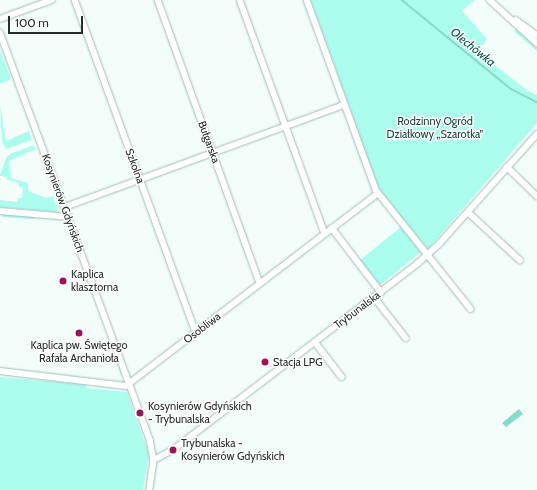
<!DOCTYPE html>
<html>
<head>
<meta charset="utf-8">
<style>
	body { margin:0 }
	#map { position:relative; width:537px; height:490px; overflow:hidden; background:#f3fefb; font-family:Cabin,sans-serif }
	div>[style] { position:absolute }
	.green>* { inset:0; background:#abfdee; transform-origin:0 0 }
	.water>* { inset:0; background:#86dbcc }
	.stream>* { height:1.5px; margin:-0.75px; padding:0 0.75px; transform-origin:0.75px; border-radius:0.75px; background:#86dbcc }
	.roads { filter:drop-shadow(0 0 1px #a2bcb7) drop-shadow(0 0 1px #a2bcb7) }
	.minor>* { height:5.5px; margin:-2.75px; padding:0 2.75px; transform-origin:2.75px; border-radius:2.75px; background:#fff }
	.dots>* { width:11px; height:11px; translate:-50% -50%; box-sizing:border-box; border:2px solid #fff; border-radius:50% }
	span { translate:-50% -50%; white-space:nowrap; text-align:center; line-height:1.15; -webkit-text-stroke:3px #fff; paint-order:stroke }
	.park-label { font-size:11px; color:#1c443d }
	.street-label { font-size:11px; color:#242e2c }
	.poi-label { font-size:11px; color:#242e2c }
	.left { translate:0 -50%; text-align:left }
	.water-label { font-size:12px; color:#08554b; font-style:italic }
	.scale { position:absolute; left:8px; top:16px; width:75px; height:18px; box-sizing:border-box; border:2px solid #242e2c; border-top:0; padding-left:5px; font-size:12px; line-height:14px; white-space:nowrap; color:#242e2c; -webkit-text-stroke:3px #fff; paint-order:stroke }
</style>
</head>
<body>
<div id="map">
	<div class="green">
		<div style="clip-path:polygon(311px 0,475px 0,462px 11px,487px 39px,478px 52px,528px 91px,537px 95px,537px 123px,428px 249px,380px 192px)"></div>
		<div style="clip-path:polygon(517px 27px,537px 45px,537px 51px,514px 31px)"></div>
		<div style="clip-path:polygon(0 50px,11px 79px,1px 84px,0 84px)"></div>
		<div style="clip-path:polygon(0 105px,6px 141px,29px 131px,32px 140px,6px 149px,2px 142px)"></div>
		<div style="clip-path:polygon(34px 145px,36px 149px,9px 161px,11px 178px,28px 183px,28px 191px,46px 198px,53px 196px,58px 209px,56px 212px,0 207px,0 200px,17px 202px,18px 198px,22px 198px,23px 187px,19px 187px,17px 182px,7px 180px,7px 177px,0 176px,6px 158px,10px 154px)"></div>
		<div style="clip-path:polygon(3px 214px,34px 217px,34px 219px,3px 217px)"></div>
		<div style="left:401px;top:227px;width:32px;height:53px;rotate:51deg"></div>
		<div style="left:110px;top:338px;width:38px;height:2px;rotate:70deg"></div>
		<div style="clip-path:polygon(0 377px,83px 384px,86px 381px,86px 388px,127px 392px,149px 454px,143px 490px,0 490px)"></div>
	</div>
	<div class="water">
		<div style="clip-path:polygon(519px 409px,523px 414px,506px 427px,502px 423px)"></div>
	</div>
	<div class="stream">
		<div style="left:402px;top:0;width:141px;rotate:39.2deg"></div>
		<div style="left:511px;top:89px;width:29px;rotate:27deg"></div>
	</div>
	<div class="roads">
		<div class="minor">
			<div style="left:75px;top:0;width:354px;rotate:70deg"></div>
			<div style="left:158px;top:0;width:301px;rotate:70.2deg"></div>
			<div style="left:240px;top:0;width:248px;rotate:70deg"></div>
			<div style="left:307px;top:0;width:202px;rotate:70deg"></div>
			<div style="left:376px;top:190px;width:152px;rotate:51.4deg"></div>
			<div style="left:490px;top:0;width:64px;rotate:42.5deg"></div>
			<div style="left:0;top:19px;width:55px;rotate:-20.1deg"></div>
			<div style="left:516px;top:20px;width:26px;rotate:36deg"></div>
			<div style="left:0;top:32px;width:435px;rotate:69.8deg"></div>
			<div style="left:150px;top:440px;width:20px;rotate:79deg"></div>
			<div style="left:154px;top:460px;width:30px;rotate:98deg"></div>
			<div style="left:507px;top:167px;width:42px;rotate:44deg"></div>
			<div style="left:65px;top:207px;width:297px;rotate:-20.1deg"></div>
			<div style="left:0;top:211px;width:69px;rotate:5deg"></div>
			<div style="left:468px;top:212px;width:71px;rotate:42.7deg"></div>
			<div style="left:332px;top:228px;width:81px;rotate:52.6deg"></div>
			<div style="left:374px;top:297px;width:52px;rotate:52deg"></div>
			<div style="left:315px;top:342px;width:44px;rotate:52.4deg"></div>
			<div style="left:0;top:371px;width:127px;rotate:6.8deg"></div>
			<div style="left:126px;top:386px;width:317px;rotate:-37.4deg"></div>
			<div style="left:154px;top:460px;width:21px;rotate:-28deg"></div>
			<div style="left:173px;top:450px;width:307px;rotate:-37.3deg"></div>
			<div style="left:417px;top:264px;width:31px;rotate:-42deg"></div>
			<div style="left:440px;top:243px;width:146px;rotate:-48.3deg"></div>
		</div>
	</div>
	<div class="dots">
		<div style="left:63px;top:281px;background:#a31053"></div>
		<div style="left:79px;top:333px;background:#a31053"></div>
		<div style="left:265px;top:362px;background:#a31053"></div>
		<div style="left:140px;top:413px;background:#a31053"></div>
		<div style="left:173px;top:450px;background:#a31053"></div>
	</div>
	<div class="park-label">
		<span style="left:435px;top:128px">Rodzinny Ogród<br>Działkowy „Szarotka”</span>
	</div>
	<div class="street-label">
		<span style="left:209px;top:142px;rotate:70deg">Bułgarska</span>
		<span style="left:135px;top:166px;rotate:70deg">Szkolna</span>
		<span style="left:63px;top:203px;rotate:70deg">Kosynierów Gdyńskich</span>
		<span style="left:357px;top:310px;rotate:-37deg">Trybunalska</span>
		<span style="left:202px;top:328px;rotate:-37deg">Osobliwa</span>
	</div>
	<div class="poi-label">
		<span class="left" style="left:71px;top:281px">Kaplica<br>klasztorna</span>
		<span style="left:79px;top:352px">Kaplica pw. Świętego<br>Rafała Archanioła</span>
		<span class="left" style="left:273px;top:362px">Stacja LPG</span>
		<span class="left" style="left:148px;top:413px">Kosynierów Gdyńskich<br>- Trybunalska</span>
		<span class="left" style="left:181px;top:450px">Trybunalska -<br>Kosynierów Gdyńskich</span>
	</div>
	<div class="water-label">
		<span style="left:473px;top:47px;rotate:39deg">Olechówka</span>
	</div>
	<div class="scale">100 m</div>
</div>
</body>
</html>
